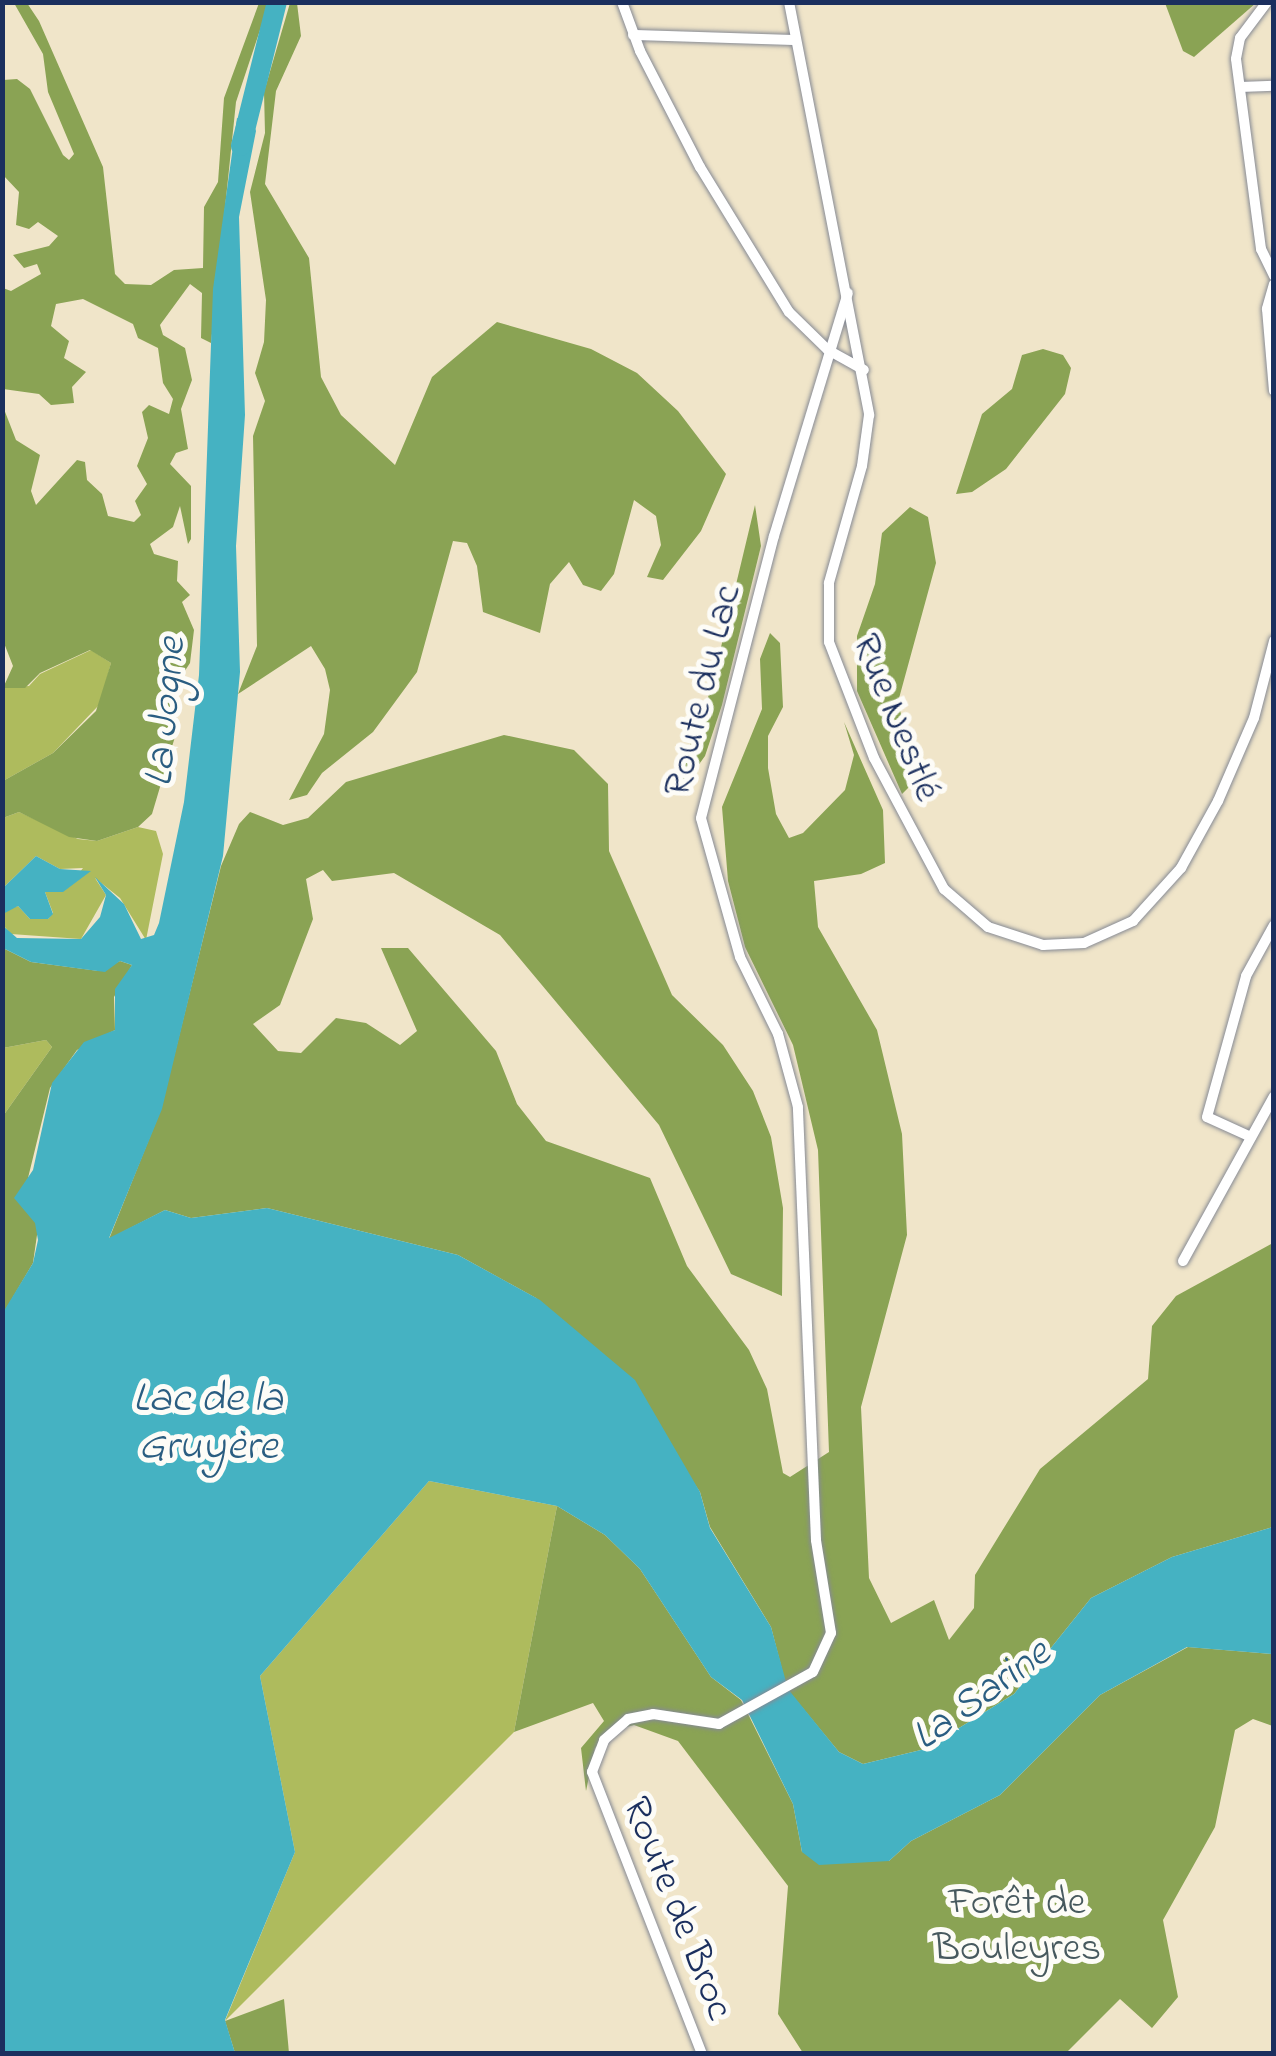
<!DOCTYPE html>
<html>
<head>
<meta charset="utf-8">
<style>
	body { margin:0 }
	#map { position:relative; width:1276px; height:2056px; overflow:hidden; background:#f0e5c9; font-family:"Indie Flower",sans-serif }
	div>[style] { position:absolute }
	.green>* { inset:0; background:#aebb5d }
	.forest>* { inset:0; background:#8aa354 }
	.water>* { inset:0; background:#45b2c2 }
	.river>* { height:20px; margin:-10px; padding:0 10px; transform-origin:10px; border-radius:10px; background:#45b2c2 }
	.roads { filter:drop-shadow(0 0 2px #868a94) drop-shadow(0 0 2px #868a94) }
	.minor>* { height:10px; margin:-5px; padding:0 5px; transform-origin:5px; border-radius:5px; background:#fff }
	span { translate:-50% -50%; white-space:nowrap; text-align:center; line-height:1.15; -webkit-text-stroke:10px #fdfcf7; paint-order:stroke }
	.street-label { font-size:40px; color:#1b2f5e }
	.park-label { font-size:40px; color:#47595e }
	.water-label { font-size:42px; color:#2a5d81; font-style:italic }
	.frame { position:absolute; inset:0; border:5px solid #1b2f5e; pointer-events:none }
</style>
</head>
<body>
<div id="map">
	<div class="green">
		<div style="clip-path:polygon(91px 650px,111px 663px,100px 704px,53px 753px,3px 781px,2px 688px,29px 686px,40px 674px)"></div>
		<div style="clip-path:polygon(19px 812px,78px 839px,97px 841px,138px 827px,156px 831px,163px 854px,146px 940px,120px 898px,95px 878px,106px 895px,81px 939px,11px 934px,3px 925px,5px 910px,18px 906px,30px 919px,48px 919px,53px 913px,45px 892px,68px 887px,83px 868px,60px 869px,36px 856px,3px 888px,3px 818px)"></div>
		<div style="clip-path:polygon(46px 1040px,52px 1047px,3px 1116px,3px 1048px)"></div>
		<div style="clip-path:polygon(429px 1481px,557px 1506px,514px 1732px,225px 2021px,295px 1852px,260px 1676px)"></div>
	</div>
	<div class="forest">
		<div style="clip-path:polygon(14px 3px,27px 3px,39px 21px,103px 167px,115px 274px,125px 284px,151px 285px,174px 270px,203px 268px,204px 207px,218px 182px,224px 98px,259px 3px,269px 3px,236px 102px,211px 343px,201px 338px,202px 293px,190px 284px,160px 325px,163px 335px,185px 348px,192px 380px,181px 409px,188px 449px,176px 453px,170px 464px,191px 486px,191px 539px,188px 544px,180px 506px,173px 527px,150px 544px,154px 554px,178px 561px,177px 581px,190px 595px,182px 602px,194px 630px,190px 663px,175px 686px,177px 730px,152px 814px,138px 827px,97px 841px,69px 837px,19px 812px,3px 818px,3px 781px,53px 753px,96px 711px,111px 663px,90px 650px,40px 673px,25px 688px,3px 688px,13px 666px,2px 638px,2px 404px,16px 440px,40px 455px,31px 491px,36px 505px,77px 460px,85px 462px,87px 480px,102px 494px,108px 516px,134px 522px,141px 515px,135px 501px,147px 484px,137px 466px,148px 438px,142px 412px,149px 405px,169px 414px,173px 399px,163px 383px,158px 348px,138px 338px,133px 324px,83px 299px,56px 304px,51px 326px,69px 341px,64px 358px,86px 372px,72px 387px,74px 403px,51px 405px,39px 394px,3px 389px,3px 288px,11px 291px,41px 274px,37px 264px,24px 268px,13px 255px,49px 246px,58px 236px,38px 222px,29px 229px,16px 225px,19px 192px,3px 175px,3px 80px,17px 79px,30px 89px,63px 155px,69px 160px,74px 154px,48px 92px,43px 54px)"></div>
		<div style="clip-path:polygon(290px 3px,297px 3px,301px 36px,276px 91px,265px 184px,309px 258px,321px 377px,341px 415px,395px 465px,432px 377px,497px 322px,591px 349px,637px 373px,678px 411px,726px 474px,701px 531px,663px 580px,647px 577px,661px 545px,656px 516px,634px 500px,614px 574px,601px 591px,583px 585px,569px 562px,550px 584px,540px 633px,483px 612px,477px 566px,467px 543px,453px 541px,417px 672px,373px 732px,322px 773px,307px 795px,289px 800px,324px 734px,330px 690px,325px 669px,311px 646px,238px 694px,257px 646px,253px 436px,265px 401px,255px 373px,264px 342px,266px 300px,250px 192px,265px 133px,264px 92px)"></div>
		<div style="clip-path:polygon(1165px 3px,1256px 3px,1194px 57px,1183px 51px)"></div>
		<div style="clip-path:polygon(1043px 349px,1063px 355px,1071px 368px,1065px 394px,1006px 469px,972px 492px,956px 494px,982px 414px,1012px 389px,1022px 355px)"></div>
		<div style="clip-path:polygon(755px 505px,761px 546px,722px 705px,705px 756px,684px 785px,678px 777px,711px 689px)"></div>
		<div style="clip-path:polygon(910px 507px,928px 517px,936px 563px,898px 702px,917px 779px,902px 794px,857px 691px,857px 636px,875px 584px,882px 533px)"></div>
		<div style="clip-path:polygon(770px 633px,780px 643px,783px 707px,768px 736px,768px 768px,776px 814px,789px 838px,803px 833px,845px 790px,854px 755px,844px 722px,883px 810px,885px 863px,861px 874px,814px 881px,818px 927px,877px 1030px,902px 1134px,907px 1235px,861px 1407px,869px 1578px,891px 1623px,934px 1600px,949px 1640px,974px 1608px,975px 1575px,1040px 1469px,1148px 1379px,1152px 1326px,1176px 1296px,1273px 1243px,1273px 1527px,1172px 1557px,1091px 1598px,1014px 1694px,925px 1749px,863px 1764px,839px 1752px,787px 1689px,771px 1627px,710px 1527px,700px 1492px,666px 1442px,536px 1298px,458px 1255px,267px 1208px,191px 1218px,165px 1210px,109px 1239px,161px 1109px,221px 866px,239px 824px,250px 812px,283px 825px,308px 818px,346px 782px,504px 735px,574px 750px,608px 784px,609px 851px,672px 995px,723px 1045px,753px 1091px,771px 1137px,783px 1208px,782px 1296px,731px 1274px,659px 1125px,500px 935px,394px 873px,332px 881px,323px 870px,306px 879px,313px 919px,280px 1005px,253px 1024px,278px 1051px,301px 1053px,336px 1018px,366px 1023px,400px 1045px,417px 1031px,381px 948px,408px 948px,496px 1051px,517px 1104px,546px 1141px,650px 1178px,687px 1266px,749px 1350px,767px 1389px,783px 1473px,790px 1477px,829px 1452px,818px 1150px,793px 1045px,745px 947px,728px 881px,722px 807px,762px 709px,760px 659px)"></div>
		<div style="clip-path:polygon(3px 948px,31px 962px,99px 971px,120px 961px,132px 965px,114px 997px,115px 1030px,77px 1050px,50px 1088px,28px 1178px,38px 1228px,33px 1263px,3px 1314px,3px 1116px,52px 1047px,46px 1040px,3px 1048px)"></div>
		<div style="clip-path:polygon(557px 1506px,605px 1535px,640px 1569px,711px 1677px,741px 1700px,793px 1804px,802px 1852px,889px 1861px,911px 1841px,1000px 1795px,1100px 1695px,1188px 1647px,1273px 1654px,1273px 1726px,1253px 1719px,1235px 1730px,1215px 1827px,1163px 1920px,1178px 1997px,1152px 2028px,1120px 1999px,1066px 2053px,803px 2053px,778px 2014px,788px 1886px,678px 1741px,634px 1725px,612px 1731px,595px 1748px,586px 1791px,581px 1748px,604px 1721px,593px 1703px,514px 1732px)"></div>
		<div style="clip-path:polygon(284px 1999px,289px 2053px,235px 2053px,225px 2021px)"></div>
	</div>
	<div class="water">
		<div style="clip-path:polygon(237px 118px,253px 122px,256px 131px,239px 217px,245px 415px,236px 546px,240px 672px,223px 856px,162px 1109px,109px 1238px,165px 1210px,191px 1218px,267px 1208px,458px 1255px,540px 1300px,635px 1380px,700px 1492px,710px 1528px,771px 1627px,788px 1689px,839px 1752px,863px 1764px,925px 1749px,1014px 1694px,1091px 1598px,1172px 1557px,1273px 1527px,1273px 1654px,1187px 1647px,1100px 1695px,1000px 1795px,911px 1841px,889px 1861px,819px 1865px,802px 1852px,793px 1804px,742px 1700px,711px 1677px,640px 1569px,605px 1535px,557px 1506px,429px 1481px,260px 1676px,295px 1852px,225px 2020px,235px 2053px,3px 2053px,2px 1314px,33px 1263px,38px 1240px,35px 1223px,14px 1198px,33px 1170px,52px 1083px,84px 1042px,115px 1030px,115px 989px,132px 965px,120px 961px,105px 972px,31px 962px,3px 948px,2px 925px,17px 938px,81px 939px,100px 917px,106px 895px,95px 877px,124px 904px,141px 939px,154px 935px,159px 923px,184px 802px,199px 675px,213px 289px)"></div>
		<div style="clip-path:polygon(36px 856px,60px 869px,91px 871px,63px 892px,45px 892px,53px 914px,48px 919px,30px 919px,18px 906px,3px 914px,3px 888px)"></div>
	</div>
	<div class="river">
		<div style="left:241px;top:146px;width:148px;rotate:-76deg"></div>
	</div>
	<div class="roads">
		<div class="minor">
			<div style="left:622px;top:2px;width:52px;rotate:69.8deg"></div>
			<div style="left:640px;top:51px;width:131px;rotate:62.7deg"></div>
			<div style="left:700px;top:167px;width:170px;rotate:58.5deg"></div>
			<div style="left:789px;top:312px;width:54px;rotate:44.3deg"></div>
			<div style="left:828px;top:350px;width:41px;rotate:29.1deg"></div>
			<div style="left:789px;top:2px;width:421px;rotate:79deg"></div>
			<div style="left:869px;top:415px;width:51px;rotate:97.8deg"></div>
			<div style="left:862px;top:466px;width:122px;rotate:105.8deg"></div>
			<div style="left:829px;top:583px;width:59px;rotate:90deg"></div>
			<div style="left:829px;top:642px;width:124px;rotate:68.8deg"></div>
			<div style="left:874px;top:758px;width:149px;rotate:61.9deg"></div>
			<div style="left:944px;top:889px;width:58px;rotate:40.8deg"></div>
			<div style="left:988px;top:927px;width:58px;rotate:18.1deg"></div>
			<div style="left:1043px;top:945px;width:41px;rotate:-2.8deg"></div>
			<div style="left:1084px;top:943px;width:54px;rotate:-24.2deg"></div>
			<div style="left:1133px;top:921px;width:72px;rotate:-47.8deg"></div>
			<div style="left:1181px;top:868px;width:77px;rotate:-61.1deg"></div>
			<div style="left:1218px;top:801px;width:90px;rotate:-66.6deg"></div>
			<div style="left:1254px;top:718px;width:80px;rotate:-75.4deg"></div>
			<div style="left:1267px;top:2px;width:45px;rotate:126.9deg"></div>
			<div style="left:1240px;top:38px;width:21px;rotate:101deg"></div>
			<div style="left:1236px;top:59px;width:192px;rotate:82.5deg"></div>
			<div style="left:1261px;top:249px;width:30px;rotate:64deg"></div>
			<div style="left:633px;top:35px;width:163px;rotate:1.8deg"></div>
			<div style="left:1240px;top:87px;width:34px;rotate:-2deg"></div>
			<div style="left:1274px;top:284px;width:26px;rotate:106deg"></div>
			<div style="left:1267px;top:309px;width:82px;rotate:85.1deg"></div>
			<div style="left:1251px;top:1137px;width:48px;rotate:-155.6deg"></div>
			<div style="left:1207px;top:1117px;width:146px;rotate:-74.5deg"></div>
			<div style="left:1246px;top:976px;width:58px;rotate:-61.2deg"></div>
			<div style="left:1183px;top:1261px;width:188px;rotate:-61.1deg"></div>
			<div style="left:702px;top:2054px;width:303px;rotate:-111.3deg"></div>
			<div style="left:592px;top:1772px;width:34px;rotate:-69deg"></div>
			<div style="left:604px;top:1740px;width:32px;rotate:-41deg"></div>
			<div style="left:628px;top:1719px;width:25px;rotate:-11deg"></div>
			<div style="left:653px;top:1714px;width:67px;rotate:8.6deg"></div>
			<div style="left:719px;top:1724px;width:107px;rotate:-29deg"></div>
			<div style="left:813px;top:1672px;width:43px;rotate:-65.2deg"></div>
			<div style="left:831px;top:1633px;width:94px;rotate:-99.2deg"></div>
			<div style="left:816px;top:1540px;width:433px;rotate:-92.4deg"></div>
			<div style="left:798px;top:1107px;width:76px;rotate:-105.3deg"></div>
			<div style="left:778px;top:1034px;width:86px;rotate:-116.3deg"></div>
			<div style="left:740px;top:957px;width:144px;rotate:-105.7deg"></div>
			<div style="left:701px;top:818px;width:291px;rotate:-75.5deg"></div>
			<div style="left:774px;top:536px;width:254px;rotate:-73.1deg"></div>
		</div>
	</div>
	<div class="street-label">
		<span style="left:704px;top:691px;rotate:-76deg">Route du Lac</span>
		<span style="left:895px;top:718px;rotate:68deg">Rue Nestlé</span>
		<span style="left:676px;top:1909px;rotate:68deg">Route de Broc</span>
	</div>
	<div class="park-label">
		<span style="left:1017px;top:1927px">Forêt de<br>Bouleyres</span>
	</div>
	<div class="water-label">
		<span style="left:167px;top:712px;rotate:-85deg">La Jogne</span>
		<span style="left:208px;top:1424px">Lac de la<br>Gruyère</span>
		<span style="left:982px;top:1696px;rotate:-36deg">La Sarine</span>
	</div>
	<div class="frame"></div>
</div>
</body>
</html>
